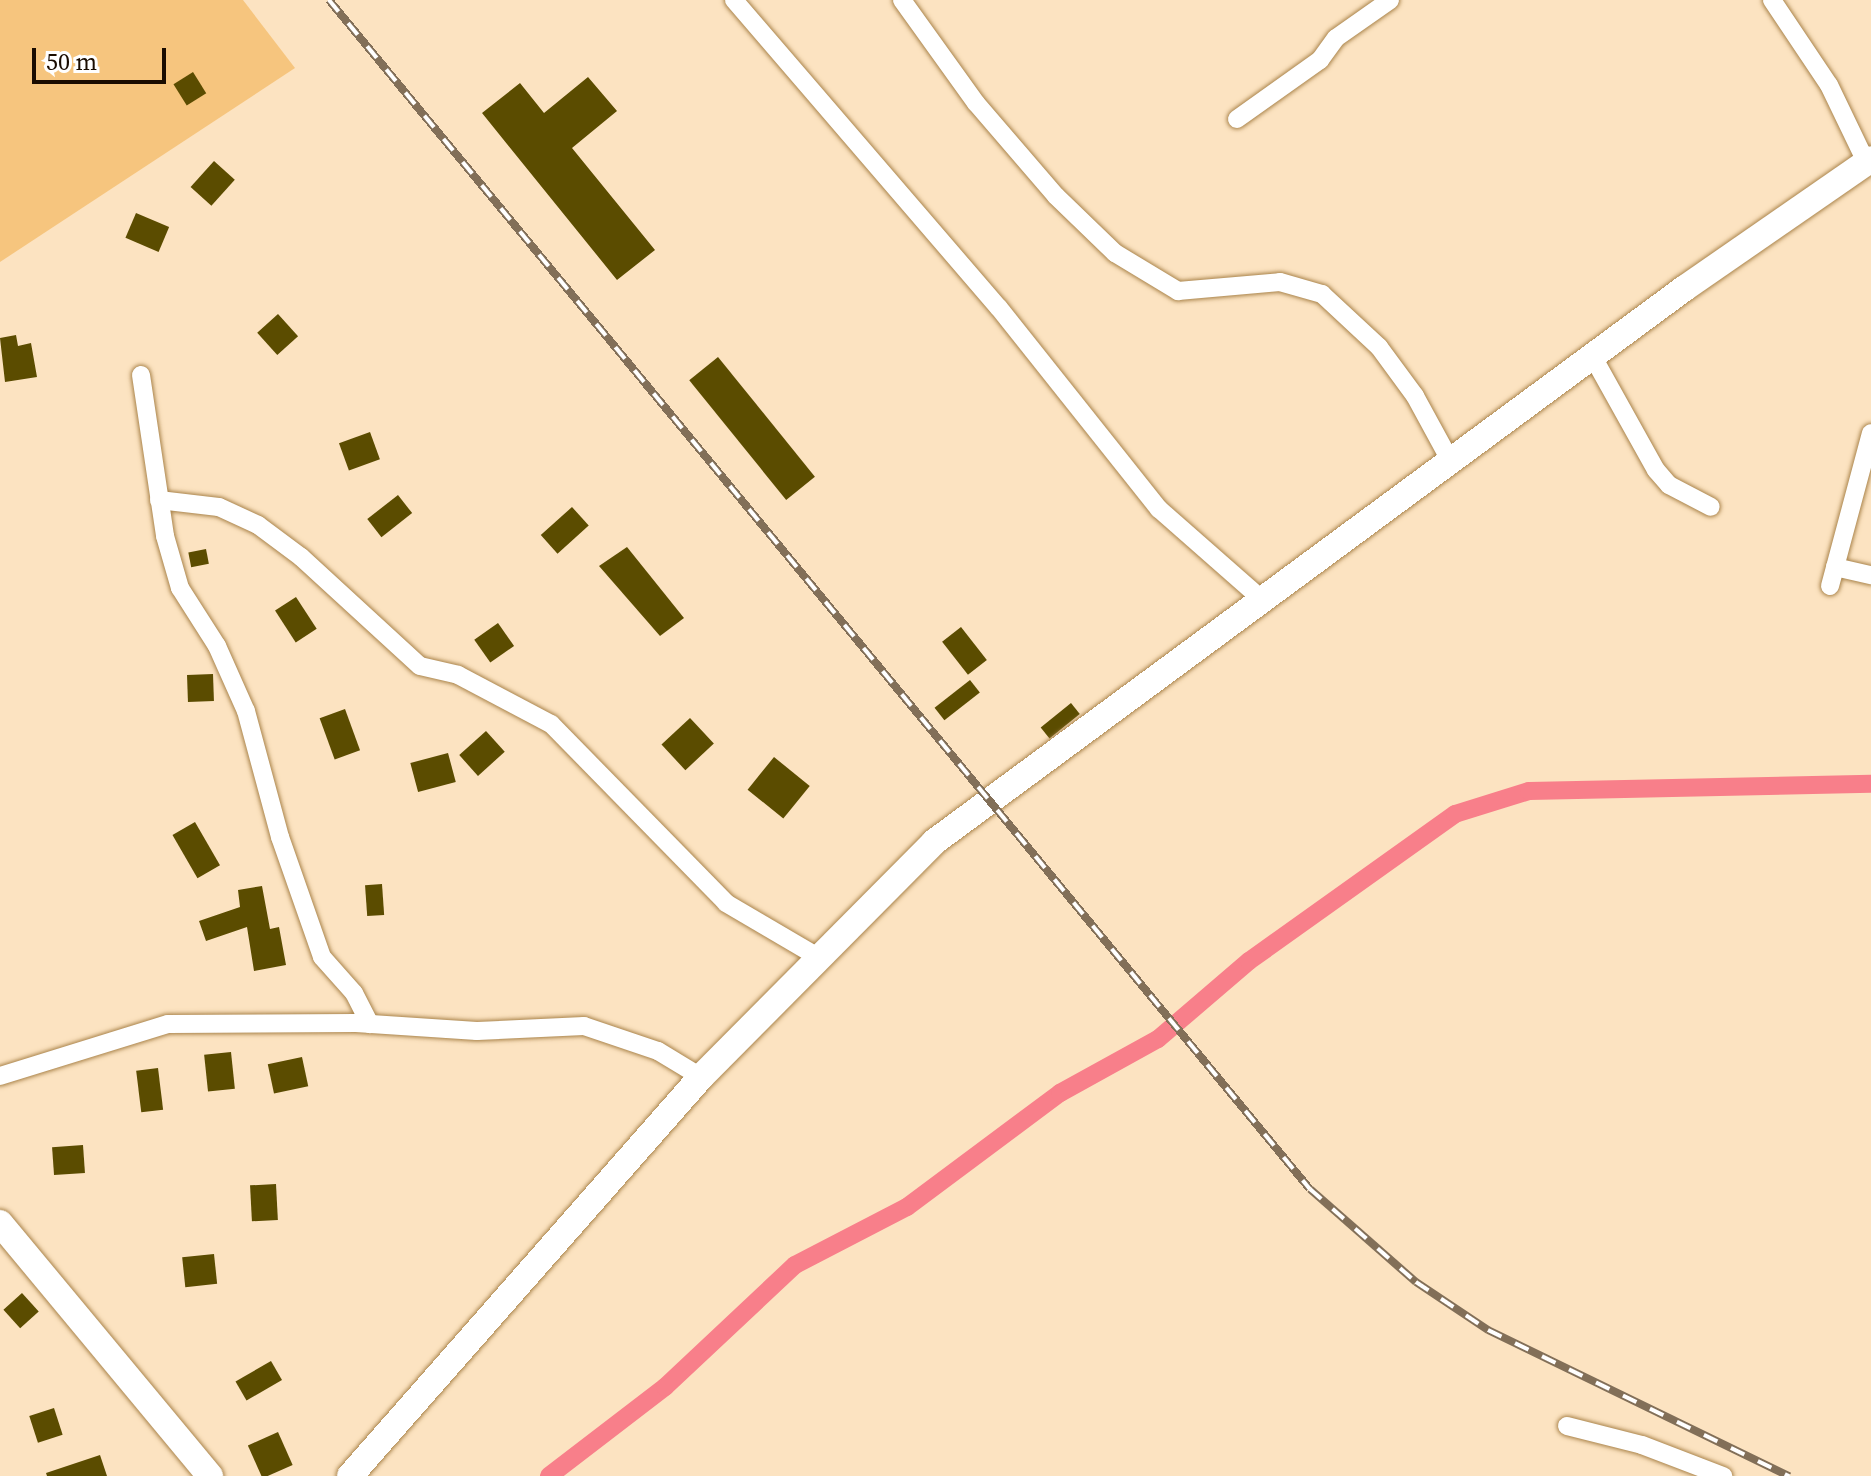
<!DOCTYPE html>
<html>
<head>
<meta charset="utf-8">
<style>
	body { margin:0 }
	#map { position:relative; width:1871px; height:1476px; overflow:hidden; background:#fce3c1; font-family:"Source Serif 4",serif }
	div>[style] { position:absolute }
	.green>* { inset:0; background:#f6c57e }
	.canal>* { height:18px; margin:-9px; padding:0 9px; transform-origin:9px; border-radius:9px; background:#f87f8a }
	.building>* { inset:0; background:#5b4c00; transform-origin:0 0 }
	.roads { filter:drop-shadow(0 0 2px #aa844b) drop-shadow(0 0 2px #aa844b) }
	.street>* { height:18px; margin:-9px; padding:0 9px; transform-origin:9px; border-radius:9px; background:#fff }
	.secondary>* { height:26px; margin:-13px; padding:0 13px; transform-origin:13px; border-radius:13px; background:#fff }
	.rail>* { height:8px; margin-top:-4px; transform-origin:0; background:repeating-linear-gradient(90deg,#fff 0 15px,#826f58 0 30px); box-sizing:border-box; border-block:2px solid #826f58 }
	span { translate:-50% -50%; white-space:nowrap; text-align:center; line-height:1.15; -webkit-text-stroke:8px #fff; paint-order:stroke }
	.scale { position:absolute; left:32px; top:48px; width:134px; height:36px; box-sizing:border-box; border:4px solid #1a0c00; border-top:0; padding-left:10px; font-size:24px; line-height:28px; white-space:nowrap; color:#1a0c00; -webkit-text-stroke:6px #fff; paint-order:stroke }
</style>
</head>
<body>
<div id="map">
	<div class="green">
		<div style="clip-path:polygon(0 0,243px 0,295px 68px,0 262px)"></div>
	</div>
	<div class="canal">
		<div style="left:549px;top:1476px;width:146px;rotate:-37.5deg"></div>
		<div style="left:665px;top:1387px;width:178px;rotate:-43.2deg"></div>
		<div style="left:795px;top:1265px;width:126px;rotate:-27.4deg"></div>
		<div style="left:907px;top:1207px;width:191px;rotate:-36.7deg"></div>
		<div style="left:1060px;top:1093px;width:112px;rotate:-28.9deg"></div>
		<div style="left:1158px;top:1039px;width:120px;rotate:-40.6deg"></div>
		<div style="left:1249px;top:961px;width:253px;rotate:-35.5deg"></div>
		<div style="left:1455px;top:814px;width:77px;rotate:-17.3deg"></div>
		<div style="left:1529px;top:791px;width:342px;rotate:-1.2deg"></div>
	</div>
	<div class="building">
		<div style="left:193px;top:72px;width:25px;height:23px;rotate:58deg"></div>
		<div style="clip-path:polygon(588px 77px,617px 111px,572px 148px,655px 250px,617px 280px,482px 113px,520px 83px,544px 113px)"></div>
		<div style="left:214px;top:161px;width:28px;height:35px;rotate:42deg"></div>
		<div style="left:136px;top:213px;width:36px;height:27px;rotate:23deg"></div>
		<div style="left:278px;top:314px;width:30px;height:28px;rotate:48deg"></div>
		<div style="clip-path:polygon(16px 335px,18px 346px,31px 343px,37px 377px,5px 382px,0 338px)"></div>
		<div style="left:718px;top:357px;width:154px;height:37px;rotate:51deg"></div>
		<div style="left:370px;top:432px;width:29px;height:33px;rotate:70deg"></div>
		<div style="left:398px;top:495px;width:23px;height:39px;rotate:52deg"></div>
		<div style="left:572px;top:507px;width:25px;height:42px;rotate:48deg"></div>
		<div style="clip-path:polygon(627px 547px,684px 618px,660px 636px,599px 566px)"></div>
		<div style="left:206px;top:549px;width:15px;height:18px;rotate:79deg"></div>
		<div style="left:296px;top:597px;width:38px;height:25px;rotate:57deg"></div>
		<div style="left:498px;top:623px;width:28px;height:29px;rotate:55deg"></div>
		<div style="left:961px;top:627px;width:42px;height:24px;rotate:52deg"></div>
		<div style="left:213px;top:674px;width:27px;height:26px;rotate:88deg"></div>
		<div style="left:970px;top:680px;width:16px;height:45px;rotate:52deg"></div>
		<div style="left:1071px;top:703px;width:14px;height:39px;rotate:51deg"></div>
		<div style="left:345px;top:709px;width:44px;height:27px;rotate:70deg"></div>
		<div style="left:690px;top:718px;width:35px;height:39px;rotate:47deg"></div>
		<div style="left:486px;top:731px;width:28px;height:36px;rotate:48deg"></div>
		<div style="left:448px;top:753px;width:30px;height:39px;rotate:75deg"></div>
		<div style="left:774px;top:757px;width:46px;height:42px;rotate:39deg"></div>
		<div style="left:195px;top:822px;width:50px;height:26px;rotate:60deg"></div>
		<div style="left:382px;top:884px;width:31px;height:17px;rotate:86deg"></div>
		<div style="clip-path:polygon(262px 886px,270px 929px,279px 927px,286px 965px,254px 971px,247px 927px,206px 941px,199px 921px,240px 907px,238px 890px)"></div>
		<div style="left:231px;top:1052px;width:37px;height:27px;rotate:84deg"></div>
		<div style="left:302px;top:1057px;width:30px;height:35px;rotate:78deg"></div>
		<div style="left:158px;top:1068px;width:42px;height:22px;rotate:83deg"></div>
		<div style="left:83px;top:1145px;width:28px;height:31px;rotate:86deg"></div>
		<div style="left:276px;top:1184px;width:36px;height:26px;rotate:87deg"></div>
		<div style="left:214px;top:1254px;width:30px;height:32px;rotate:84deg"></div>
		<div style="left:22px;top:1293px;width:25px;height:25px;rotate:48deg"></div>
		<div style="left:271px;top:1361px;width:22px;height:41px;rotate:60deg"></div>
		<div style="left:54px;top:1408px;width:28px;height:26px;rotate:72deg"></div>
		<div style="left:278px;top:1432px;width:36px;height:33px;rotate:66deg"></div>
		<div style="clip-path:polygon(100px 1455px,107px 1476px,47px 1476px,46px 1473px)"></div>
	</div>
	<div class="roads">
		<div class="street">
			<div style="left:734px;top:0;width:406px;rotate:49.3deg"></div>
			<div style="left:999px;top:308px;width:257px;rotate:51.5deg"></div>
			<div style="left:1159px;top:509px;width:141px;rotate:41.3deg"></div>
			<div style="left:902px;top:0;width:127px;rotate:54.3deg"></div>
			<div style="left:976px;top:103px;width:123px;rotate:49.3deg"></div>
			<div style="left:1056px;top:196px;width:82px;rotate:44deg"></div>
			<div style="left:1115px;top:253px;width:74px;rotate:31.1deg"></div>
			<div style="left:1178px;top:291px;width:102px;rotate:-5deg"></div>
			<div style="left:1280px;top:282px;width:44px;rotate:15.9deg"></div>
			<div style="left:1322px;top:294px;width:78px;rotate:42.9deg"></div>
			<div style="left:1379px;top:347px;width:61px;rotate:53.7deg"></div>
			<div style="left:1415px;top:396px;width:77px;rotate:61.4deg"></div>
			<div style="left:1772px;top:0;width:102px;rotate:56.2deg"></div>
			<div style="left:1829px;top:85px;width:85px;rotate:64.3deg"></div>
			<div style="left:1237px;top:119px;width:102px;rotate:-35.4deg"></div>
			<div style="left:1320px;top:60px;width:27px;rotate:-54deg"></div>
			<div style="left:1336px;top:38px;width:66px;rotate:-35.1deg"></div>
			<div style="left:1593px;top:357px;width:129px;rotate:60.9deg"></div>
			<div style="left:1656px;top:470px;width:20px;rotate:49deg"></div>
			<div style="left:1669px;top:485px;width:47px;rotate:27.6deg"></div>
			<div style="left:141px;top:375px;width:163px;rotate:81.5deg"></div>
			<div style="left:165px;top:536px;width:54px;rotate:73.9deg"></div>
			<div style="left:180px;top:588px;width:69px;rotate:57.5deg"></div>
			<div style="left:217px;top:646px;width:71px;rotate:66deg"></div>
			<div style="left:246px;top:711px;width:131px;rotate:74.9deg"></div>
			<div style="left:280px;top:837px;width:127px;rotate:70.7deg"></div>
			<div style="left:322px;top:957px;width:48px;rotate:48.4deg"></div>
			<div style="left:354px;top:993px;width:35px;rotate:63deg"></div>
			<div style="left:159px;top:500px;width:60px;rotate:6.7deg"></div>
			<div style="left:219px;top:507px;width:43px;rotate:24.8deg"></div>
			<div style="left:258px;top:525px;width:54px;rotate:36.7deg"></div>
			<div style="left:301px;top:557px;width:161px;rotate:42.5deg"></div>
			<div style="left:420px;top:666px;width:39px;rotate:13deg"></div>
			<div style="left:458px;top:675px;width:105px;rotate:27.8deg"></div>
			<div style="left:551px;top:724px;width:250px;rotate:45.6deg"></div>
			<div style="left:726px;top:903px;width:107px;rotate:30.4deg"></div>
			<div style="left:1835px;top:567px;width:37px;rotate:13deg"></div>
			<div style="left:1830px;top:586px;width:158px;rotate:-75deg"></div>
			<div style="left:0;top:1076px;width:176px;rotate:-17.2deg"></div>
			<div style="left:168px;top:1024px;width:188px;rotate:-0.3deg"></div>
			<div style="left:356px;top:1023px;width:121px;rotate:3.8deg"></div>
			<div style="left:477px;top:1031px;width:107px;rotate:-2.7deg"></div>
			<div style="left:584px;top:1026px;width:78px;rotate:18.7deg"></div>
			<div style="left:658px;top:1051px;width:50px;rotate:31.2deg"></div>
			<div style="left:1567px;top:1426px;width:77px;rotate:14.2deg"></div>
			<div style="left:1642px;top:1445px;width:87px;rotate:20.9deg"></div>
		</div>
		<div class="secondary">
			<div style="left:0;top:1223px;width:329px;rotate:50.3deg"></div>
			<div style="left:350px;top:1476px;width:531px;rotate:-48.66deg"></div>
			<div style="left:701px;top:1077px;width:331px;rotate:-45.2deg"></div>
			<div style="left:934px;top:842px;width:933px;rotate:-36.42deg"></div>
			<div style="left:1685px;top:288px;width:226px;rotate:-34.7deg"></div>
		</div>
	</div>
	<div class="rail">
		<div style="left:329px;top:0;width:1541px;rotate:50.48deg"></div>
		<div style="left:1310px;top:1189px;width:141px;rotate:41.3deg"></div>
		<div style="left:1416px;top:1282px;width:87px;rotate:33.7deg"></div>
		<div style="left:1488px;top:1330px;width:335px;rotate:25.9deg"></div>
	</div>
	<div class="scale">50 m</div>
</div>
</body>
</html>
